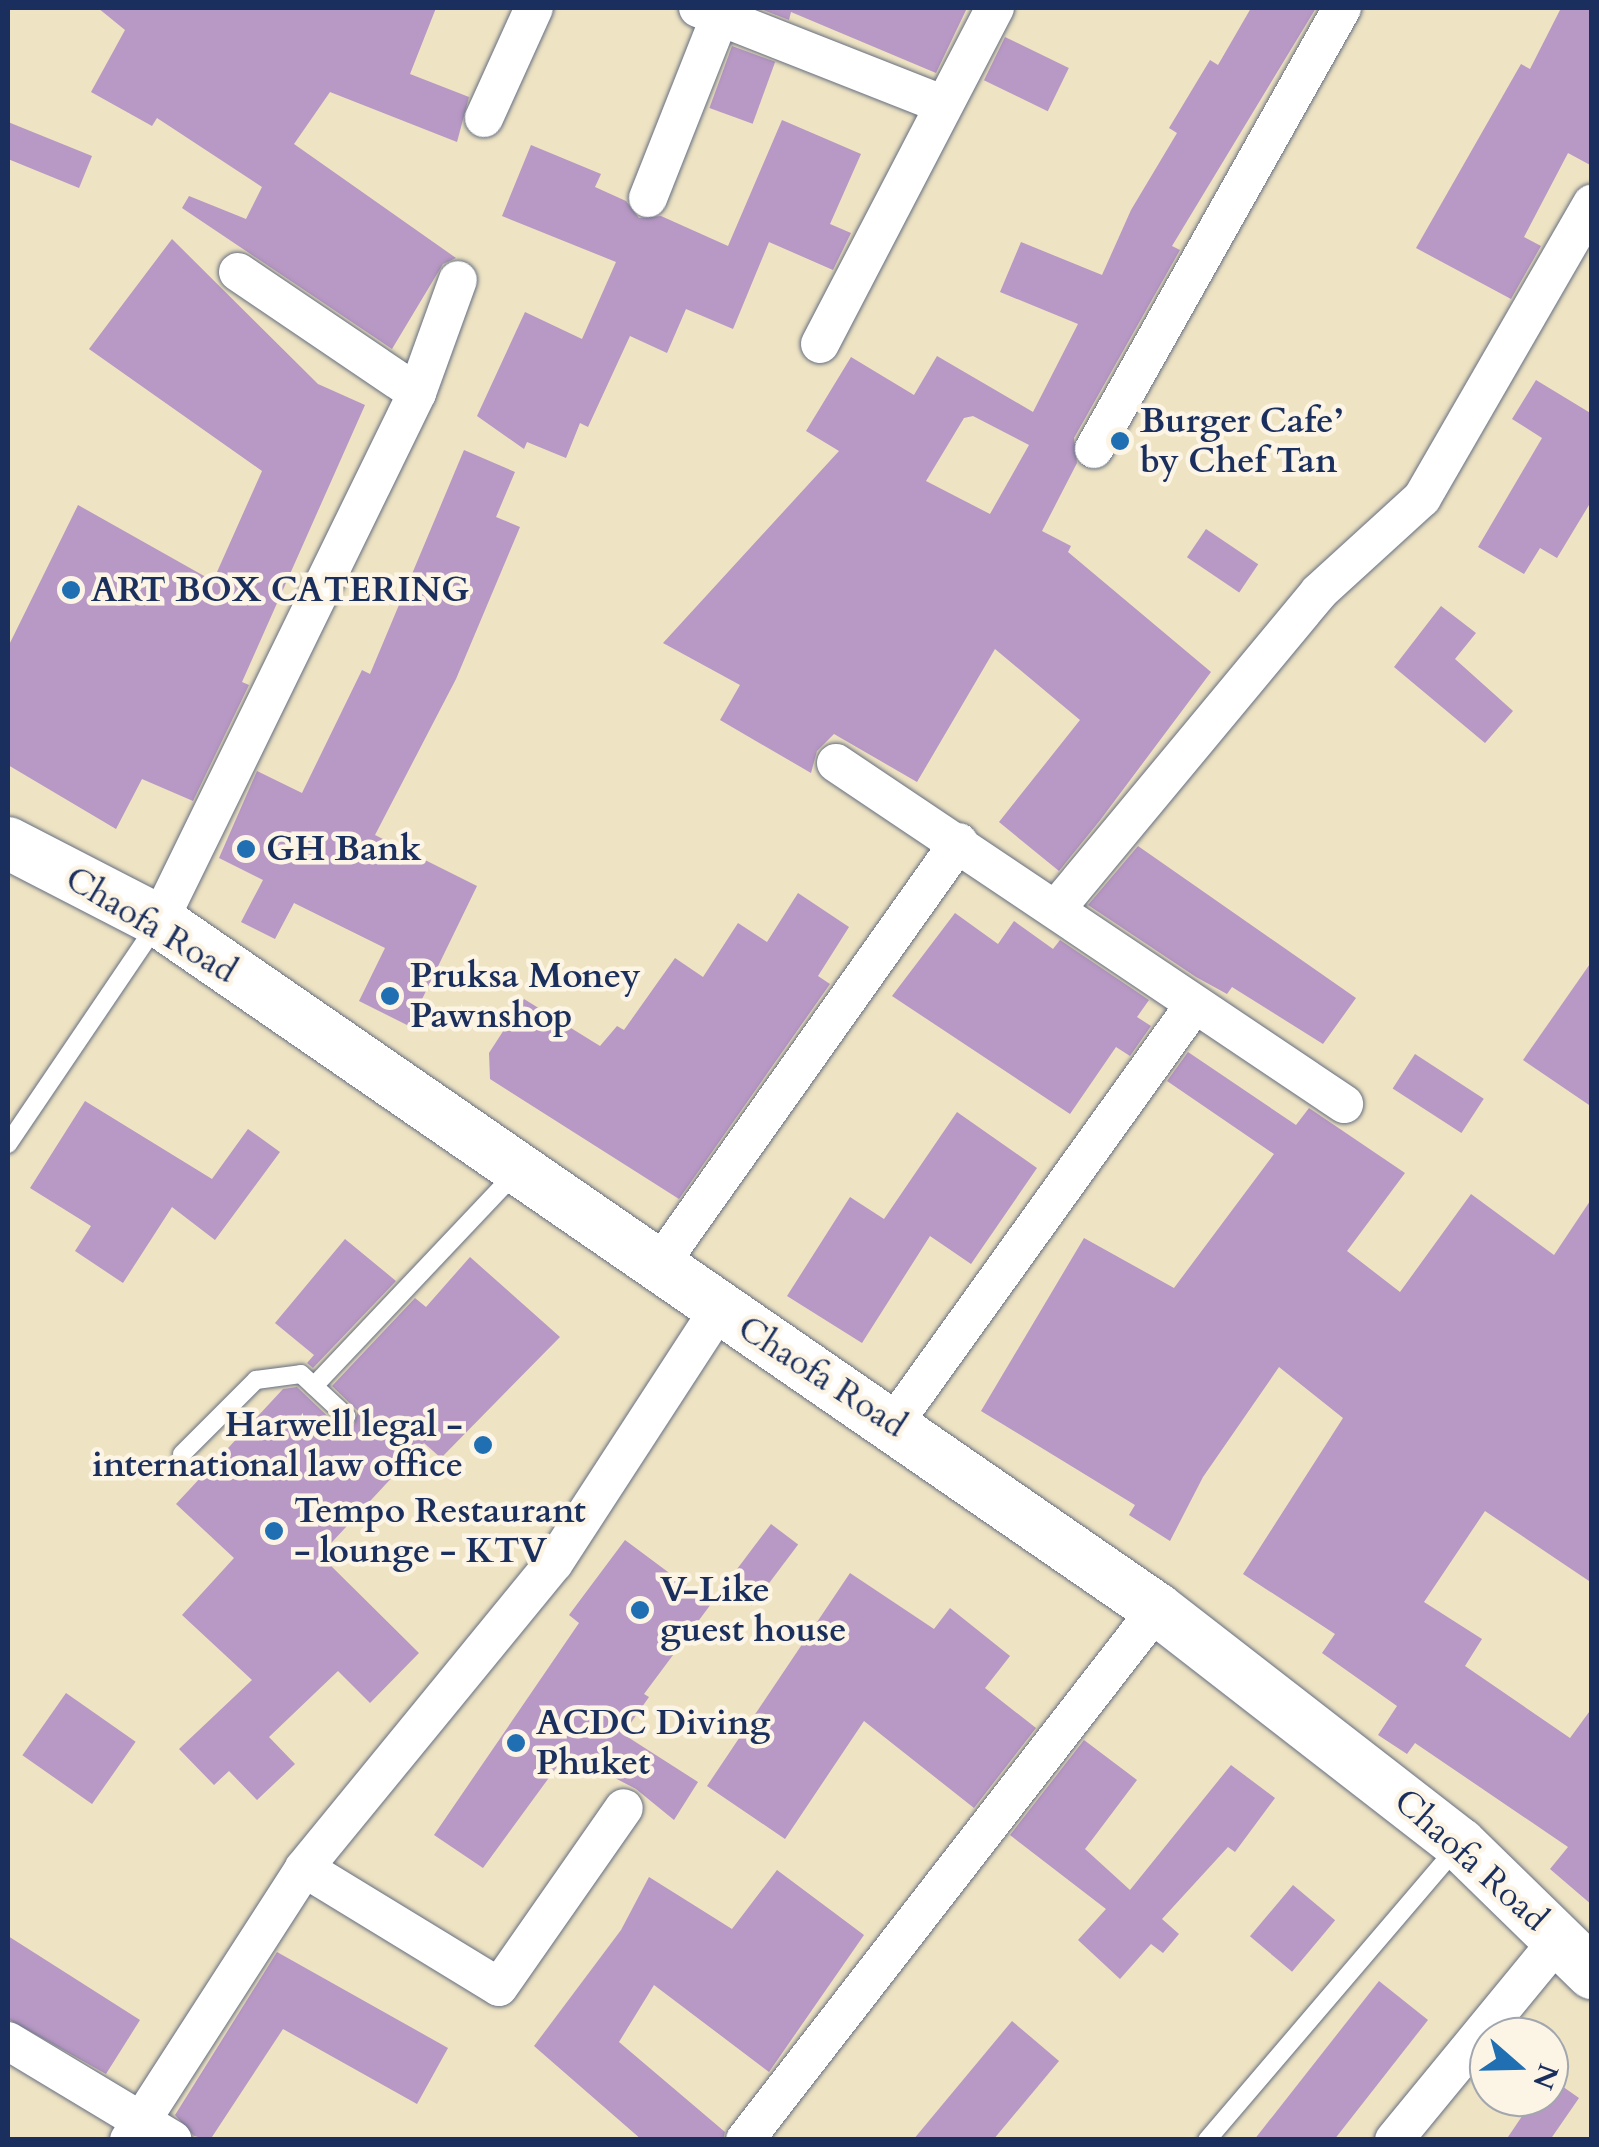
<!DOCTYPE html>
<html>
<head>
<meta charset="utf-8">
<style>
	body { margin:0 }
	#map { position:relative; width:1599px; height:2147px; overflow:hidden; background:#eee3c2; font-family:Cardo,serif }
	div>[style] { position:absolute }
	.building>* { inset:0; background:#b898c4; transform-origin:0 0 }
	.roads { filter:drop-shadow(0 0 2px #656e81) drop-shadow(0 0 2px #656e81) }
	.service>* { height:18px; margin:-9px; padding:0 9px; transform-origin:9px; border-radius:9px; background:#fff }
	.minor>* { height:38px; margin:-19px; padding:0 19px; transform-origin:19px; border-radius:19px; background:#fff }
	.secondary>* { height:52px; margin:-26px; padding:0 26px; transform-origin:26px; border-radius:26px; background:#fff }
	.dots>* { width:28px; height:28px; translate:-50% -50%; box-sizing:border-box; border:5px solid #fcf5e5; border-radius:50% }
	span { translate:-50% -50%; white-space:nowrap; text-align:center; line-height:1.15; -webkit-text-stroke:9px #fcf5e5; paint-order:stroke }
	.poi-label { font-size:35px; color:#1b2f5e; font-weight:700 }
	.left { translate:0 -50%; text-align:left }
	.right { translate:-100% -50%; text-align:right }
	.street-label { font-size:35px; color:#1b2f5e }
	.frame { position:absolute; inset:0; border:10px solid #1b2f5e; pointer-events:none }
	.north { position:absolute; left:1469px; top:2017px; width:100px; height:100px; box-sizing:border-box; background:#fcf5e5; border:2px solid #a2a6af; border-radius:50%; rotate:110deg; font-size:28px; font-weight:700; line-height:40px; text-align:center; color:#1b2f5e }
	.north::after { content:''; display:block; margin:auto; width:35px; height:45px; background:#1f6fb2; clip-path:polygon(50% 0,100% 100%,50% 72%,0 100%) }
</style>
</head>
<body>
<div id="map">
	<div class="building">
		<div style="clip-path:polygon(98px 8px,436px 8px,410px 74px,469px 97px,457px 142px,330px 92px,294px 144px,456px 258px,443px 264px,392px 349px,182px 208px,189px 196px,246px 219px,262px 187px,157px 118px,152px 126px,91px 92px,125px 30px)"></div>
		<div style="clip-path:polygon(758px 8px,967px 8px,936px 73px,791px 12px,789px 20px)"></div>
		<div style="clip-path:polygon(evenodd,1251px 8px,1316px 8px,1172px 246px,1180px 250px,1074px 438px,1077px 463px,1042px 531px,1071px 546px,1068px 552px,1211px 672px,1101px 819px,1059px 871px,999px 822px,1080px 720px,995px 649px,917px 782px,834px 734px,817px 751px,811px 773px,720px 720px,740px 685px,663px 643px,839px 451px,806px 431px,851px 357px,914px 395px,937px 356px,1033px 412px,1078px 324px,1000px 292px,1021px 242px,1102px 275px,1131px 210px,1177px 133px,1169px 128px,1210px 60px,1218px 65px,1251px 8px,973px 416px,1029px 445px,990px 514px,926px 481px,964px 418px,973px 416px)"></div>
		<div style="clip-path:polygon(1561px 8px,1592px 8px,1592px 166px,1568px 153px,1524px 237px,1541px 246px,1511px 299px,1416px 248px,1521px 64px,1530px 69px)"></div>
		<div style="left:1005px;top:37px;width:71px;height:48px;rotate:26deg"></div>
		<div style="left:732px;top:46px;width:46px;height:66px;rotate:20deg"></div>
		<div style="clip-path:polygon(782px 120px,861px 154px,830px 224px,851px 233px,833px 270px,769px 242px,733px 329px,686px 309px,667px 353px,630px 336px,588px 427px,580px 423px,566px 458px,527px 442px,524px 449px,477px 416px,525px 312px,582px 339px,616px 262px,502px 216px,531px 145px,601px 174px,595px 187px,626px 201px,639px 218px,661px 216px,728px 246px)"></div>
		<div style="clip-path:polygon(8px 122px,92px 156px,79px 188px,8px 159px)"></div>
		<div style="clip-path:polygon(172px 239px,318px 384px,365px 405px,242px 682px,249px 685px,193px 801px,142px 779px,116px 829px,8px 765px,8px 647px,78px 505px,213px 581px,262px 471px,89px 349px)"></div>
		<div style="clip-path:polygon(1536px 380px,1592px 414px,1592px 500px,1557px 558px,1540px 548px,1524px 574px,1478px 547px,1542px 438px,1512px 419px)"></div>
		<div style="clip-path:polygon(464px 450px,515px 472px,496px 517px,520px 527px,456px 679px,375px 835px,477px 886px,409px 1026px,359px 1001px,385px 948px,294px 903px,275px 939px,241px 922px,263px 880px,219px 858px,257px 771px,302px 793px,362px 670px,370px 674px)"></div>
		<div style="left:1206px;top:529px;width:63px;height:34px;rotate:34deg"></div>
		<div style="clip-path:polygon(1441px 606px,1476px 633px,1455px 659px,1513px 711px,1485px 743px,1394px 667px)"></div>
		<div style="clip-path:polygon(1138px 846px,1356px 998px,1323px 1044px,1232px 987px,1227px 994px,1196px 977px,1088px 905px)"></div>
		<div style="clip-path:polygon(798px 893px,849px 927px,818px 976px,830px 984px,679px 1199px,490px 1079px,489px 1053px,524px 999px,600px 1046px,617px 1026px,624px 1030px,675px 958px,703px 977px,738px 923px,767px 942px)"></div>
		<div style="clip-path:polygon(955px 913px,998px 944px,1014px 921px,1053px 949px,1060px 940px,1149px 1000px,1137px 1017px,1151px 1026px,1130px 1056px,1116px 1047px,1070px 1114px,892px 996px)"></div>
		<div style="clip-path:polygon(1592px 961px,1592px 1107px,1523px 1060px)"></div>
		<div style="clip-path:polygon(1188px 1052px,1296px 1125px,1309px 1108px,1405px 1173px,1347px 1251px,1400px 1292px,1471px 1194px,1554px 1255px,1592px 1198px,1592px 1583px,1485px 1511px,1424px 1602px,1482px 1639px,1465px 1666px,1570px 1738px,1592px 1708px,1592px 1905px,1550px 1869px,1568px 1847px,1415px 1743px,1407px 1754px,1378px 1735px,1397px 1706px,1322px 1653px,1335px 1634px,1243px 1574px,1343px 1418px,1279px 1367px,1203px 1477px,1170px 1541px,1129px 1515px,1135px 1505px,981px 1411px,1084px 1238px,1174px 1288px,1274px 1154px,1167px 1081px)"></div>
		<div style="left:1415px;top:1054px;width:82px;height:41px;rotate:33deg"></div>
		<div style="clip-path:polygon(85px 1101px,212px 1179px,248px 1129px,280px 1152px,215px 1240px,172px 1207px,123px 1283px,75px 1251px,91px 1226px,30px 1188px)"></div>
		<div style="clip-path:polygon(957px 1112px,1037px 1168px,971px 1264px,930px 1236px,862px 1343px,787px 1296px,850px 1197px,884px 1219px)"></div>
		<div style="clip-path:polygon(345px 1239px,396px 1281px,313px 1368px,307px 1363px,314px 1355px,275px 1323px)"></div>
		<div style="clip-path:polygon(470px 1257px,560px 1337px,441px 1458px,424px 1443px,320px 1555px,419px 1653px,370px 1703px,338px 1671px,269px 1737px,295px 1764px,257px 1800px,229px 1771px,214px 1785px,179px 1749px,252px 1680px,182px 1615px,234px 1558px,176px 1504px,283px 1389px,297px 1387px,338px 1426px,354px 1425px,358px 1411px,332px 1386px,415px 1298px,426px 1307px)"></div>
		<div style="left:771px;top:1524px;width:34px;height:77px;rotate:37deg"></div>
		<div style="clip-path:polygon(625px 1540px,711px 1604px,644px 1694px,649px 1697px,623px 1734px,698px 1782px,674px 1820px,636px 1789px,567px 1753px,483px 1868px,434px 1835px,579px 1623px,569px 1615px)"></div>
		<div style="clip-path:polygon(850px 1573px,934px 1629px,950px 1608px,1010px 1656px,985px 1688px,1036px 1728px,974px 1808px,864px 1721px,785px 1839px,707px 1786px)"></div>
		<div style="left:66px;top:1693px;width:85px;height:76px;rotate:35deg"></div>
		<div style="clip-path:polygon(1084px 1740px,1137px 1780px,1085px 1849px,1130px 1890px,1231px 1765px,1275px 1798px,1235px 1852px,1228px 1847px,1162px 1919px,1179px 1934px,1163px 1953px,1151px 1944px,1120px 1979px,1078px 1940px,1106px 1909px,1010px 1835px)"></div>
		<div style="clip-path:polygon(777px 1870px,864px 1935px,769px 2072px,654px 1985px,619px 2042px,725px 2132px,723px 2140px,642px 2140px,534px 2046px,621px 1930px,649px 1877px,732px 1929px)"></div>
		<div style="left:1293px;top:1885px;width:55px;height:67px;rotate:40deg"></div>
		<div style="clip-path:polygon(8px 1936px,140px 2020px,106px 2074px,8px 2019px)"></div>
		<div style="clip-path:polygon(277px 1952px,448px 2048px,417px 2104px,283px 2029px,210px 2140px,194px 2136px,175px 2115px)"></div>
		<div style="clip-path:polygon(1379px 1981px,1428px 2020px,1334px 2140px,1254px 2140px)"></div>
		<div style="clip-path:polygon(1012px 2021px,1059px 2061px,993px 2140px,913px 2140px)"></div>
		<div style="clip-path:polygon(1549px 2077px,1579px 2098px,1550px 2140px,1506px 2140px,1535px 2097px,1549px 2097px)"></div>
	</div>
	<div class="roads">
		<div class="service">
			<div style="left:8px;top:1144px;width:264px;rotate:-55.9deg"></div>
			<div style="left:314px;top:1386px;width:296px;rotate:-46.6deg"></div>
			<div style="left:182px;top:1454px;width:105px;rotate:-45deg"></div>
			<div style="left:256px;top:1380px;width:45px;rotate:-7.6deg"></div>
			<div style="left:301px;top:1374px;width:62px;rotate:43deg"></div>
			<div style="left:1207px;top:2140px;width:384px;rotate:-49.5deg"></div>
		</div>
		<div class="minor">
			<div style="left:698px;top:8px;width:264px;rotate:21.5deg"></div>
			<div style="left:484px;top:118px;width:121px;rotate:-65.6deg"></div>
			<div style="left:648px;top:198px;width:196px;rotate:-68.4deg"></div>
			<div style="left:238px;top:272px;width:216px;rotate:34.1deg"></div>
			<div style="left:820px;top:344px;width:379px;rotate:-62.5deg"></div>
			<div style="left:1094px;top:449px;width:506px;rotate:-60.65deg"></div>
			<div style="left:836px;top:763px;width:612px;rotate:33.87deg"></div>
			<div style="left:1056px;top:909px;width:412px;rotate:-50.3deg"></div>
			<div style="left:1319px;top:592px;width:139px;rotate:-42.4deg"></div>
			<div style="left:1422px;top:498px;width:340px;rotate:-60deg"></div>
			<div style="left:159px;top:921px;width:588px;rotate:-63.96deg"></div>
			<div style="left:417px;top:393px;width:120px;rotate:-70.1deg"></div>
			<div style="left:657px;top:1268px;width:522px;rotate:-54.67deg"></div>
			<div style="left:894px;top:1423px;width:515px;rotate:-54.33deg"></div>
			<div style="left:304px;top:1868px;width:228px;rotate:31.4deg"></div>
			<div style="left:499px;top:1987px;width:218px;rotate:-55.1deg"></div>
			<div style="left:8px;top:2041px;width:192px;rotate:31deg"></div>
			<div style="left:129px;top:2140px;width:323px;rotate:-57.2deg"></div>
			<div style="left:304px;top:1868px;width:394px;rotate:-50.7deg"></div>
			<div style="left:554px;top:1563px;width:302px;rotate:-57deg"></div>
			<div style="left:745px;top:2140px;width:672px;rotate:-52.19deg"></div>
			<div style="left:1394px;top:2140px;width:259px;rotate:-50.6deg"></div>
		</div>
		<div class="secondary">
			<div style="left:8px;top:843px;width:170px;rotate:27.3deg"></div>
			<div style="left:159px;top:921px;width:1212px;rotate:34.58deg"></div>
			<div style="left:1157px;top:1609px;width:383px;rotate:37.8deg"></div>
			<div style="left:1460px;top:1844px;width:185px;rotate:44.3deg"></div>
		</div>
	</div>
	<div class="dots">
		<div style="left:1120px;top:441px;background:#1f6fb2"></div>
		<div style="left:71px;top:590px;background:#1f6fb2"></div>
		<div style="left:246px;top:849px;background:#1f6fb2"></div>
		<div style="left:390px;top:996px;background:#1f6fb2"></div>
		<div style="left:483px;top:1445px;background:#1f6fb2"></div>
		<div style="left:274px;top:1531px;background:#1f6fb2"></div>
		<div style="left:640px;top:1610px;background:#1f6fb2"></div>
		<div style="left:516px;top:1743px;background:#1f6fb2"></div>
	</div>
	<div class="poi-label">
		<span class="left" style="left:1140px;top:441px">Burger Cafe’<br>by Chef Tan</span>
		<span class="left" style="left:91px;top:590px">ART BOX CATERING</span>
		<span class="left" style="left:266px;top:849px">GH Bank</span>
		<span class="left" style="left:410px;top:996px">Pruksa Money<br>Pawnshop</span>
		<span class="right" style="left:463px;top:1445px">Harwell legal -<br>international law office</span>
		<span class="left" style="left:294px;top:1531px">Tempo Restaurant<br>- lounge - KTV</span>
		<span class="left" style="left:660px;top:1610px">V-Like<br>guest house</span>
		<span class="left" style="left:536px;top:1743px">ACDC Diving<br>Phuket</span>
	</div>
	<div class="street-label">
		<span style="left:151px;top:925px;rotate:31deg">Chaofa Road</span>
		<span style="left:822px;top:1377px;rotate:33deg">Chaofa Road</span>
		<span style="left:1471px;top:1860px;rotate:42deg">Chaofa Road</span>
	</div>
	<div class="frame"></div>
	<div class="north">N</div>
</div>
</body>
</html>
